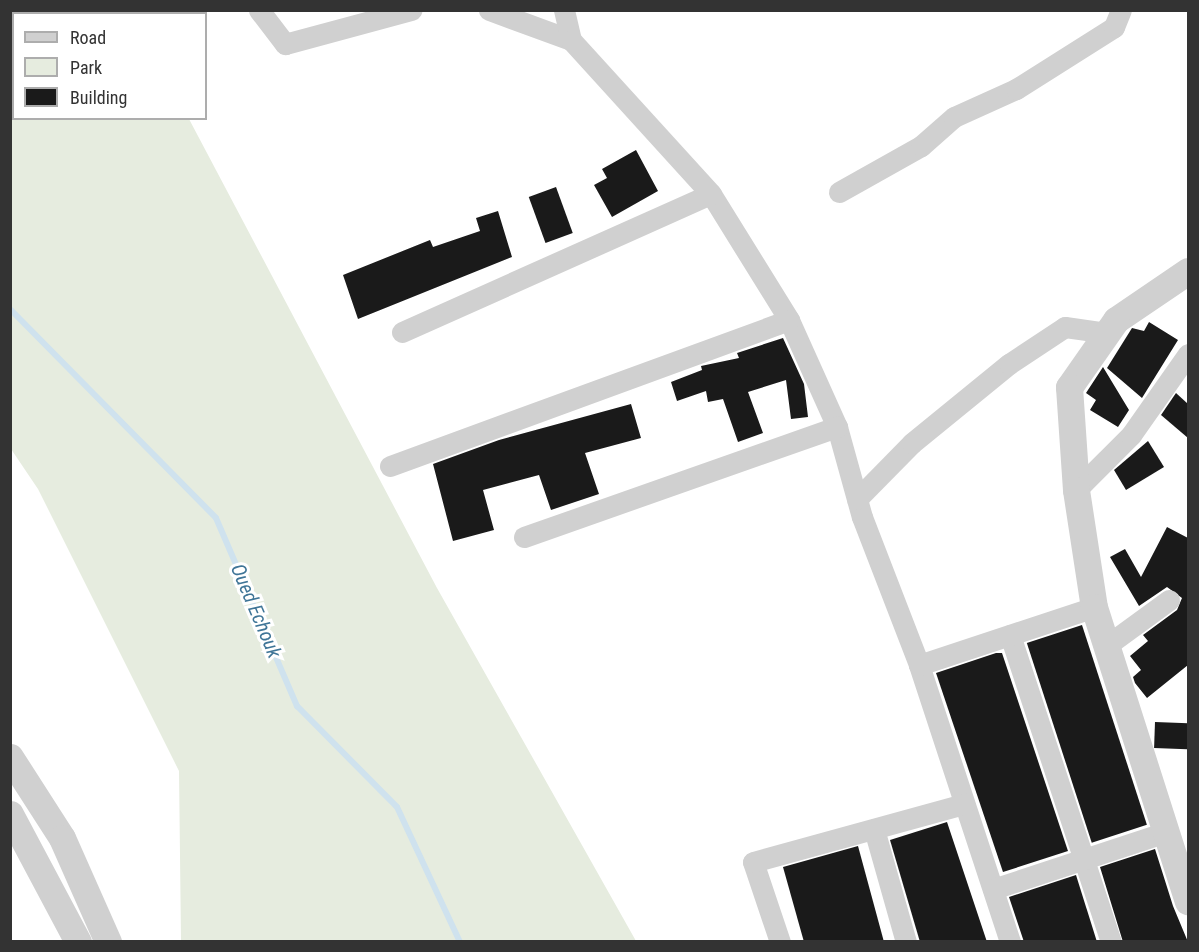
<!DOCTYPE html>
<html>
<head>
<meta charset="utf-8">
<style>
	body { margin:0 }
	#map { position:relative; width:1199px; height:952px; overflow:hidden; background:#fff; font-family:"Roboto Condensed",sans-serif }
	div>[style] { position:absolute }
	.green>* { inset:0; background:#e6ecdf }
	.stream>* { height:6px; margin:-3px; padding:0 3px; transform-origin:3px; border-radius:3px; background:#cfe2ee }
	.building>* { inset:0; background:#1a1a1a; transform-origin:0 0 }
	.minor>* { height:21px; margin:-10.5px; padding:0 10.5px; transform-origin:10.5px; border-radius:10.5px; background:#d0d0d0 }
	.tertiary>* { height:27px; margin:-13.5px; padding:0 13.5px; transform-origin:13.5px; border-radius:13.5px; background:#d0d0d0 }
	span { translate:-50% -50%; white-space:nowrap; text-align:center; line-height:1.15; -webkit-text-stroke:6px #fff; paint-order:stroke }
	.water-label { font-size:20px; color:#3f7597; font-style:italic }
	.frame { position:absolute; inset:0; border:12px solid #333; pointer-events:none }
	.legend { position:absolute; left:12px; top:12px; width:195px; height:108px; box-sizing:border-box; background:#fff; border:2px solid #adadad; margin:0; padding:8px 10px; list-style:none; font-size:18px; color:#333 }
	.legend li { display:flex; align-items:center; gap:12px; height:30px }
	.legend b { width:30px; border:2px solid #adadad }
</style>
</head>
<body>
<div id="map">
	<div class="green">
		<div style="clip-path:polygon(10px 11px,131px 11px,14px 14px,14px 118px,189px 119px,437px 588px,636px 941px,181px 941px,179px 771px,38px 489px,11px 449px)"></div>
	</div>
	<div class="stream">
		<div style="left:10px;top:309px;width:293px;rotate:45.4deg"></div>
		<div style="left:216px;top:518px;width:205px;rotate:66.7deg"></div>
		<div style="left:297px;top:706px;width:142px;rotate:45.3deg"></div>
		<div style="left:397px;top:807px;width:149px;rotate:65deg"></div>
	</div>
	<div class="building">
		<div style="clip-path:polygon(636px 150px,658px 191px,612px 217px,594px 185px,607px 178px,602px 169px)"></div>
		<div style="left:556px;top:187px;width:49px;height:29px;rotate:70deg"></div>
		<div style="clip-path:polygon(498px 211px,512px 257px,358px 319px,343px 275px,430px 240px,433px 247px,480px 231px,476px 218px)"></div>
		<div style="clip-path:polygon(1149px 322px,1178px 340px,1142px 398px,1107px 368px,1132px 328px,1144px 331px)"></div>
		<div style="clip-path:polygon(783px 338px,804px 384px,808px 417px,791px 419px,786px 380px,748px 392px,763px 433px,738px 442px,723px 399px,708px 402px,706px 391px,677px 401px,671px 382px,702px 370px,701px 366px,739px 358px,737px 353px)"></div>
		<div style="clip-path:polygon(1103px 367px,1129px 410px,1118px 427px,1090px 410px,1096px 400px,1086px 393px)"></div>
		<div style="clip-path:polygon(1176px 393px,1188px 404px,1188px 438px,1161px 415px)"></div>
		<div style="clip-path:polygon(631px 404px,641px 438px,585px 453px,599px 494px,551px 510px,539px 475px,483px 490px,494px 530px,453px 541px,433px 464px,499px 440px)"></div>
		<div style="clip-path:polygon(1148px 441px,1164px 467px,1126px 490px,1114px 470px)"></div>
		<div style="clip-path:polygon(1167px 527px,1188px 538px,1188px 665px,1147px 698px,1135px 683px,1133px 677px,1141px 670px,1130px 656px,1148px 641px,1143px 635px,1177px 610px,1182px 598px,1167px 587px,1139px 606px,1110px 557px,1125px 549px,1141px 577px)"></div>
		<div style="left:1082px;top:625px;width:210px;height:58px;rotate:72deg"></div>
		<div style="clip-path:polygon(996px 653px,1002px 653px,1068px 851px,1003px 872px,936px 673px)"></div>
		<div style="left:1155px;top:722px;width:33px;height:26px;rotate:2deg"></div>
		<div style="clip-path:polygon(947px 822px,987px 942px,920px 942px,890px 840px)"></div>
		<div style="clip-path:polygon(858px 846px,884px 942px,804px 942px,783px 867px)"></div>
		<div style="clip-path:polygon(1155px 849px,1173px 906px,1188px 942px,1123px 942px,1100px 867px)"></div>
		<div style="clip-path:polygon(1076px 875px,1097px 942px,1024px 942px,1009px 897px)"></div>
	</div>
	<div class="minor">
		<div style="left:259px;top:10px;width:43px;rotate:52.6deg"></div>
		<div style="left:285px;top:44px;width:131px;rotate:-15.1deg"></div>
		<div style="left:489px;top:10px;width:87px;rotate:20.1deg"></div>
		<div style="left:564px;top:10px;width:31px;rotate:77deg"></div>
		<div style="left:571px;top:40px;width:208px;rotate:47.7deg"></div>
		<div style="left:711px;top:194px;width:148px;rotate:58.2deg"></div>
		<div style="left:789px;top:320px;width:117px;rotate:65.8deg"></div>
		<div style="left:837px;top:427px;width:93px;rotate:74.5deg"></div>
		<div style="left:862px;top:517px;width:159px;rotate:68.9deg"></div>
		<div style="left:919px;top:665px;width:292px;rotate:71.8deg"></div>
		<div style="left:839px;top:192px;width:94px;rotate:-29.3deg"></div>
		<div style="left:921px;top:146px;width:44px;rotate:-41.3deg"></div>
		<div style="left:954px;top:117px;width:68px;rotate:-24.3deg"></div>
		<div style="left:1016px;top:89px;width:116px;rotate:-32.3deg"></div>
		<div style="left:1114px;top:27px;width:18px;rotate:-68deg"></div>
		<div style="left:402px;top:332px;width:338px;rotate:-24.1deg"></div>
		<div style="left:390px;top:466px;width:425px;rotate:-20.1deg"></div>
		<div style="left:1076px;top:490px;width:78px;rotate:-45deg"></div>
		<div style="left:1131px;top:435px;width:99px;rotate:-54.9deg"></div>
		<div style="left:857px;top:499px;width:78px;rotate:-45.5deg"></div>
		<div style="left:912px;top:443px;width:125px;rotate:-39.2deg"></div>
		<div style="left:1009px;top:364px;width:67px;rotate:-33.5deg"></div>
		<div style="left:1065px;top:327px;width:42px;rotate:8.1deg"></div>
		<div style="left:524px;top:537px;width:332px;rotate:-19.4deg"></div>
		<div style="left:1010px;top:635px;width:323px;rotate:71.8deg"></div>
		<div style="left:1106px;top:646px;width:78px;rotate:-36.1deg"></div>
		<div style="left:919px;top:665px;width:184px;rotate:-18.3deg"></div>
		<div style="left:874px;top:829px;width:117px;rotate:74.2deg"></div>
		<div style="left:993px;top:889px;width:179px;rotate:-18.2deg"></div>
		<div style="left:780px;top:942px;width:84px;rotate:-108.6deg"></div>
		<div style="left:753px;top:862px;width:219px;rotate:-15.4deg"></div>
	</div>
	<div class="tertiary">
		<div style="left:1188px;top:271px;width:87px;rotate:145.8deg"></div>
		<div style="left:1116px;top:320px;width:82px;rotate:125deg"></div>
		<div style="left:1069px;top:387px;width:103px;rotate:86.1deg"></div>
		<div style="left:1076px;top:490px;width:118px;rotate:81.3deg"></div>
		<div style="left:1094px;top:607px;width:309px;rotate:72.3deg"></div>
		<div style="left:10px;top:757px;width:96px;rotate:57.3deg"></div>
		<div style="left:62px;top:838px;width:114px;rotate:66.1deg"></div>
		<div style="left:10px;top:814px;width:145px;rotate:62deg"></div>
	</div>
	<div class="water-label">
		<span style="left:256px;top:611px;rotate:67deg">Oued Echouk</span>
	</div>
	<div class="frame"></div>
	<ul class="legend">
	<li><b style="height:8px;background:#d0d0d0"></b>Road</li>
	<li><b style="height:16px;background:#e6ecdf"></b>Park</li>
	<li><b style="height:16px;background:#1a1a1a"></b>Building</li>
	</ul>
</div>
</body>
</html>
